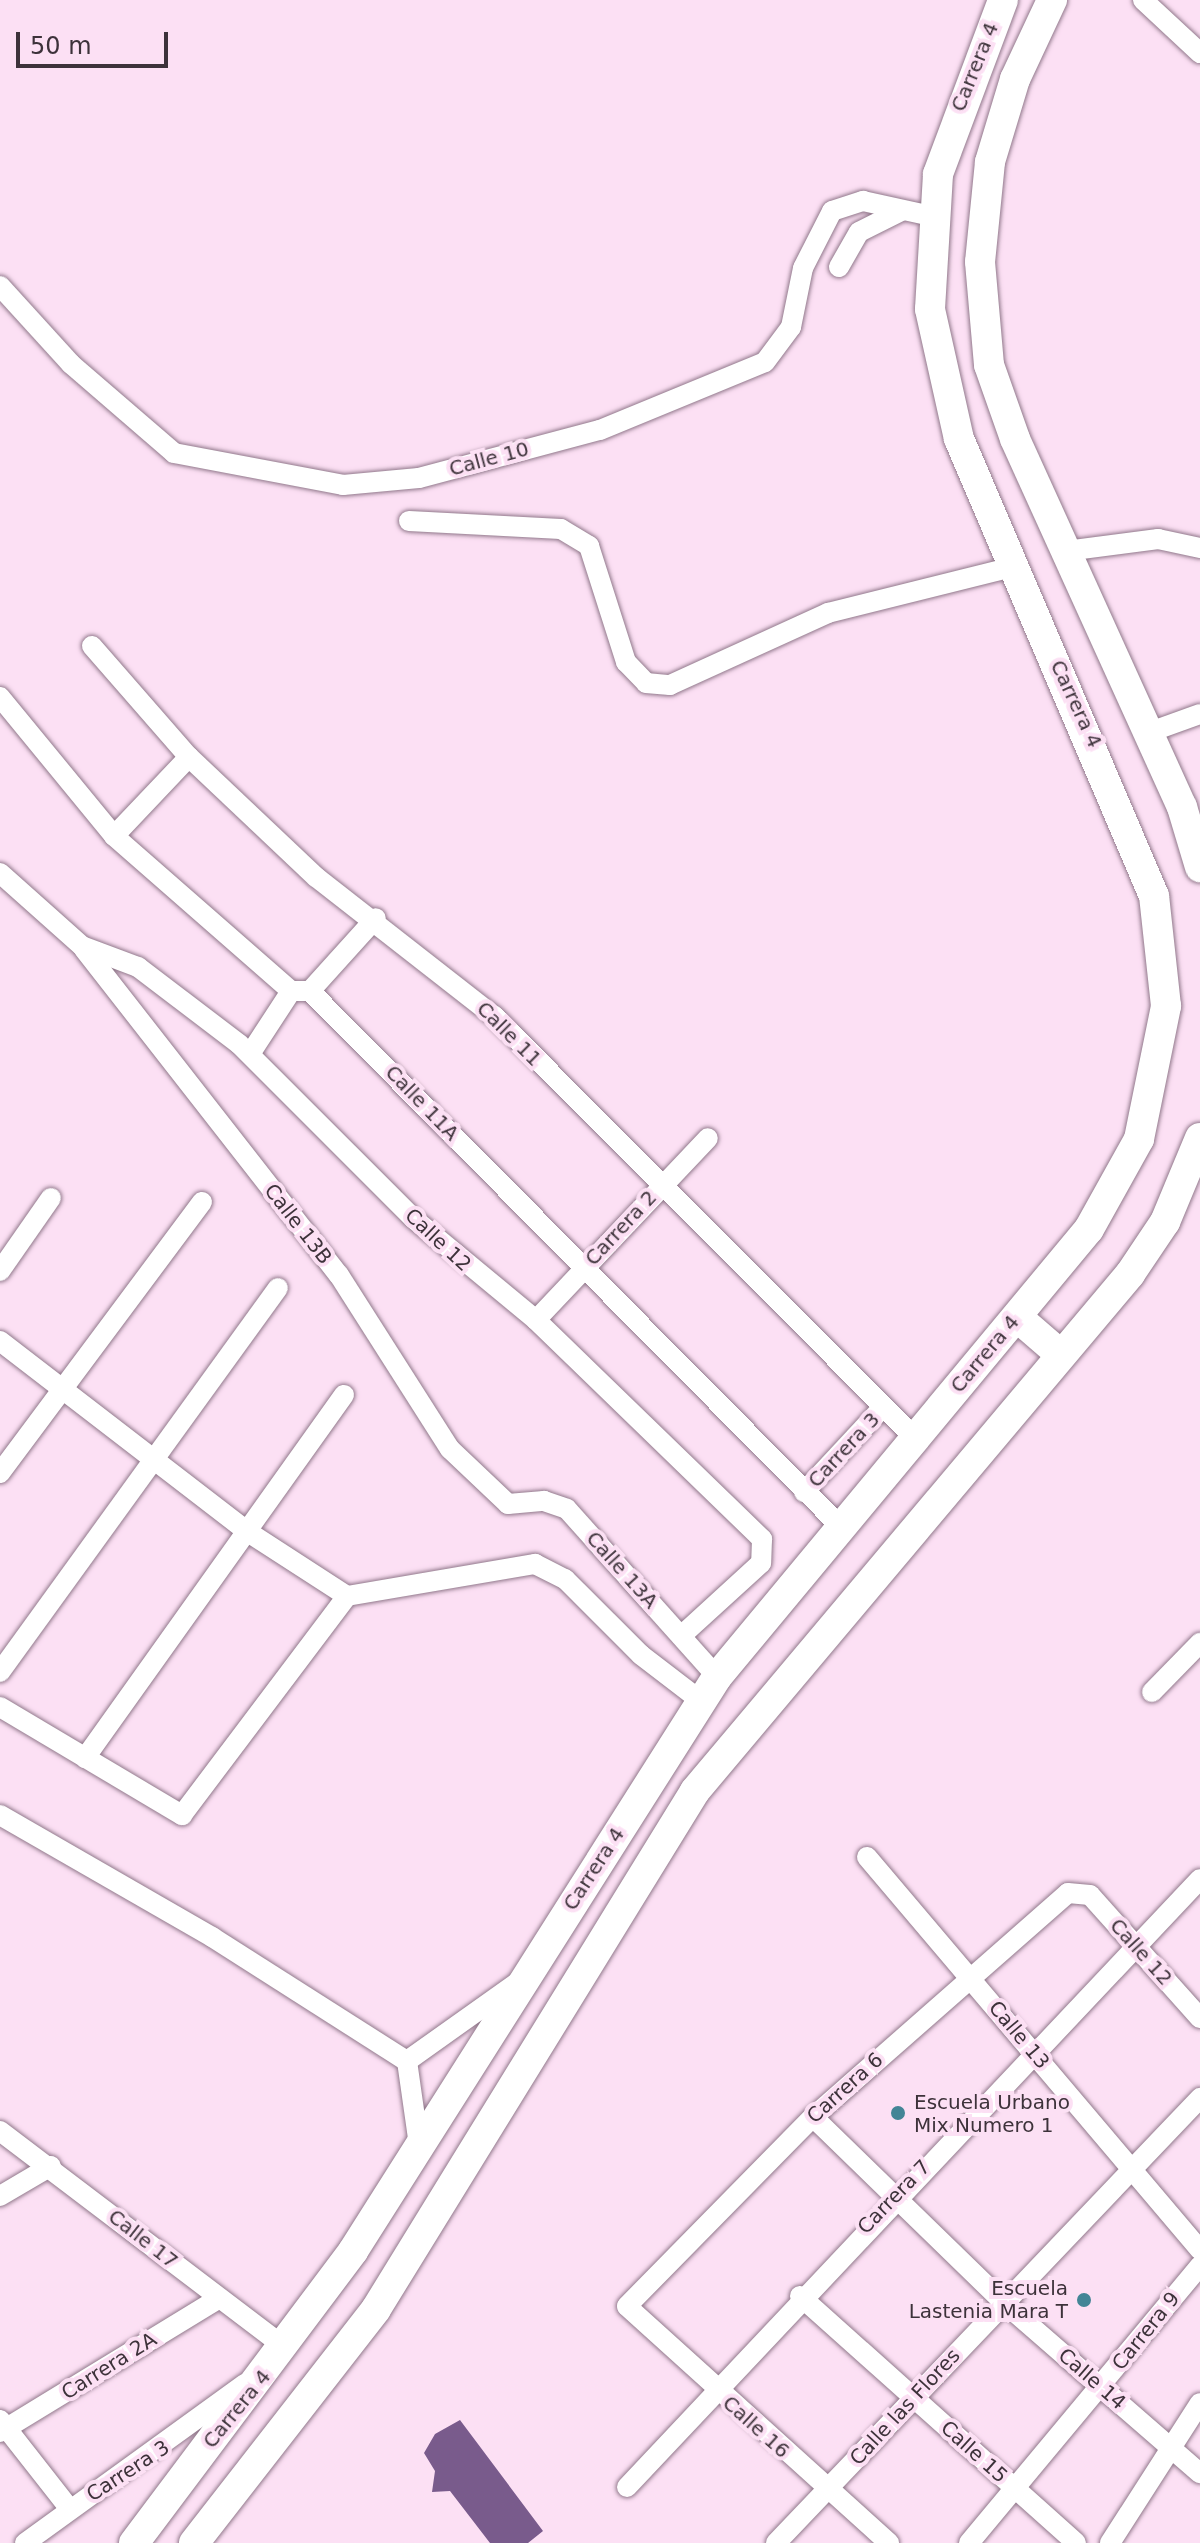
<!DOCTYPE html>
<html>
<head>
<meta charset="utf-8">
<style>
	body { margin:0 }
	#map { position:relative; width:1200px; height:2543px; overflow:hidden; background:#fce0f4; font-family:"DejaVu Sans",sans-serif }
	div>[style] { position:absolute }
	.building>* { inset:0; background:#795b8c }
	.roads { filter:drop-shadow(0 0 2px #91788b) drop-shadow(0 0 2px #91788b) }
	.minor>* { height:20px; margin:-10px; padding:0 10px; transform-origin:10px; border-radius:10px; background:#fff }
	.highway>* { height:30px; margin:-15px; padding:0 15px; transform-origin:15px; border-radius:15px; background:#fff }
	.dots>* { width:22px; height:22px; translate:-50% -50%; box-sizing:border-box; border:4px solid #fce0f4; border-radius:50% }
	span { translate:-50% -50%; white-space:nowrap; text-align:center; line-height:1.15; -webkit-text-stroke:8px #fce0f4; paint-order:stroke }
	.street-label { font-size:20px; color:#3d323a }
	.poi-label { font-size:20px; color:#3d323a }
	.left { translate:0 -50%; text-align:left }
	.right { translate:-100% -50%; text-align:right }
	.scale { position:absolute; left:16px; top:32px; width:152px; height:36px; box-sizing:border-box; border:4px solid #3d323a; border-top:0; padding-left:10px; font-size:24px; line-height:28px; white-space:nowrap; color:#3d323a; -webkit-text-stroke:6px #fce0f4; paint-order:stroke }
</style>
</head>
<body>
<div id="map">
	<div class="building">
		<div style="clip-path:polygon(460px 2420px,543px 2531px,528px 2543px,490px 2543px,450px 2491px,432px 2492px,435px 2471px,424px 2453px,435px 2434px)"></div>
	</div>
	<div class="roads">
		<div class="minor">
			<div style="left:1143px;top:0;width:78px;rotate:42.9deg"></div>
			<div style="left:839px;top:267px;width:40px;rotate:-60.3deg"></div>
			<div style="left:859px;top:232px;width:47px;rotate:-26.6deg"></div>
			<div style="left:0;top:286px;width:105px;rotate:47.7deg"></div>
			<div style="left:71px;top:364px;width:136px;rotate:40.8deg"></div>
			<div style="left:174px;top:453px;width:172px;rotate:10.7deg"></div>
			<div style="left:343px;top:485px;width:76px;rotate:-5.3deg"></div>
			<div style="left:419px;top:478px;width:187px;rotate:-14.9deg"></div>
			<div style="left:600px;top:430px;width:178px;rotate:-22.4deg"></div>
			<div style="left:765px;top:362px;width:44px;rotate:-53.4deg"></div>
			<div style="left:791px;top:327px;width:60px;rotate:-78.5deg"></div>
			<div style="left:803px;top:268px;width:64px;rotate:-63deg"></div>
			<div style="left:832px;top:211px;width:33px;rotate:-18deg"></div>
			<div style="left:863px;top:201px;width:70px;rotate:12.4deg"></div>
			<div style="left:409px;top:521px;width:152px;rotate:3deg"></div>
			<div style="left:561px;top:529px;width:33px;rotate:31deg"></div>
			<div style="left:589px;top:546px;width:122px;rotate:72.3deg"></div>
			<div style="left:626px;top:662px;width:29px;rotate:46deg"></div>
			<div style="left:646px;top:683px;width:24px;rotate:5deg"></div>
			<div style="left:670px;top:685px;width:174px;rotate:-24.5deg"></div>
			<div style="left:828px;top:613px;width:191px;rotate:-14deg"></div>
			<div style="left:1066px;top:551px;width:93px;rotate:-7.4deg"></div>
			<div style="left:1158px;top:539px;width:43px;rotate:12.1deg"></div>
			<div style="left:92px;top:646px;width:147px;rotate:48.9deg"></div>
			<div style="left:189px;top:757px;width:175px;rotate:43.4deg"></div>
			<div style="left:316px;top:877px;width:226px;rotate:38deg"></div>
			<div style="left:494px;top:1016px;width:595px;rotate:45.07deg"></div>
			<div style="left:0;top:697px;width:180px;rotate:50.6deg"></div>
			<div style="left:114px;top:836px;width:235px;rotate:41.2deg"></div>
			<div style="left:291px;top:991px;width:19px"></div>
			<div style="left:310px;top:991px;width:750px;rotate:45.27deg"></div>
			<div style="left:1150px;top:732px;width:53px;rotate:-19.8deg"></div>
			<div style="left:114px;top:836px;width:109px;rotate:-46.5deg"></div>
			<div style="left:0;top:873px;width:110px;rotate:41.7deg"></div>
			<div style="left:82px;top:946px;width:60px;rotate:20.6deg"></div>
			<div style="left:138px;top:967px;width:127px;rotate:37.3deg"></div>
			<div style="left:239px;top:1044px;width:247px;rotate:45deg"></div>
			<div style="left:414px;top:1219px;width:158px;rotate:39.6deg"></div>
			<div style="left:536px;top:1320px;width:315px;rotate:44.1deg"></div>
			<div style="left:762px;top:1539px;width:24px;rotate:92deg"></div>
			<div style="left:761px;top:1563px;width:108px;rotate:137.6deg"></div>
			<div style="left:84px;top:949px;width:414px;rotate:52deg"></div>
			<div style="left:339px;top:1275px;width:206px;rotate:57.5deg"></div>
			<div style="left:450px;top:1449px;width:80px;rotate:43.5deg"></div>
			<div style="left:508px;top:1504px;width:36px;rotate:-5deg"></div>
			<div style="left:544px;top:1501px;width:24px;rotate:19deg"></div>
			<div style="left:567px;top:1509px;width:225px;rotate:48.2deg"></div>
			<div style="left:310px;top:991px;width:98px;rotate:-47.9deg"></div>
			<div style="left:250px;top:1054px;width:75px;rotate:-56.9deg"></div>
			<div style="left:0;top:1271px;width:89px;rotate:-55.1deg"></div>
			<div style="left:536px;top:1320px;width:250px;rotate:-46.6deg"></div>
			<div style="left:0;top:1341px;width:313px;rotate:37.6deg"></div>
			<div style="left:248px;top:1532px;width:118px;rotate:32.9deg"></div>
			<div style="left:347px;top:1596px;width:191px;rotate:-9.7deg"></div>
			<div style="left:535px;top:1564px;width:34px;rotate:27deg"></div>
			<div style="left:565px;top:1579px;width:107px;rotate:45deg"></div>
			<div style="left:641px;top:1655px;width:76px;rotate:37.5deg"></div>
			<div style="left:0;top:1473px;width:338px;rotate:-53.3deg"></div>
			<div style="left:804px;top:1492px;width:116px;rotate:-47.1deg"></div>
			<div style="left:0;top:1672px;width:474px;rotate:-54.1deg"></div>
			<div style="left:1152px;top:1692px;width:69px;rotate:-45.6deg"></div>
			<div style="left:0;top:1707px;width:212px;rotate:30.7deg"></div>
			<div style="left:182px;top:1815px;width:274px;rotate:-53deg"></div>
			<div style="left:85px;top:1758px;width:446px;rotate:-54.5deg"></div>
			<div style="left:0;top:1815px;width:245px;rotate:29.9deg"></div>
			<div style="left:212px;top:1937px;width:231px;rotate:32.5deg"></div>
			<div style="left:407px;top:2061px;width:85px;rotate:81.9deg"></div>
			<div style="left:867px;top:1857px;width:515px;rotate:49.72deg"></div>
			<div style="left:407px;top:2061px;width:136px;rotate:-35.4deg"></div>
			<div style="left:813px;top:2117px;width:265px;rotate:44.2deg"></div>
			<div style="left:1003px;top:2302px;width:261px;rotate:41deg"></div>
			<div style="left:0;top:2131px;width:358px;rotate:37.2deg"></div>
			<div style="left:0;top:2196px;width:59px;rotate:-30.5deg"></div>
			<div style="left:800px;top:2296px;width:370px;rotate:41.8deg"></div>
			<div style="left:0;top:2420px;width:112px;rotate:51.9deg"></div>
			<div style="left:0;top:2432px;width:255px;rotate:-31.4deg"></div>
			<div style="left:627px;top:2487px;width:835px;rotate:-46.7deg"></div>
			<div style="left:25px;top:2543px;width:271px;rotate:-35.9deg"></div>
			<div style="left:776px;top:2543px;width:615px;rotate:-46.38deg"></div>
			<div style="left:889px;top:2543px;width:353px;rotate:-137.9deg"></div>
			<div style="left:627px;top:2306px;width:265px;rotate:-45.5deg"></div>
			<div style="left:813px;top:2117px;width:339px;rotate:-41.3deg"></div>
			<div style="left:1068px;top:1893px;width:22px;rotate:5deg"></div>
			<div style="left:1090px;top:1895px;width:165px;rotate:48.2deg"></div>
			<div style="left:969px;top:2543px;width:361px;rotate:-50.2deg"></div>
			<div style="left:1110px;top:2543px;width:166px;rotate:-57.3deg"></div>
		</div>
		<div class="highway">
			<div style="left:1052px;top:0;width:87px;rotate:115.1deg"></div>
			<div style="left:1015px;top:79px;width:87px;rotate:106.8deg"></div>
			<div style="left:990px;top:162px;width:100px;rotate:95.7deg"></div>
			<div style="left:980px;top:262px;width:103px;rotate:85deg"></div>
			<div style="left:989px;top:365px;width:78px;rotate:70.6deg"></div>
			<div style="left:1015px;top:439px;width:404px;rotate:65.6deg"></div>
			<div style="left:1182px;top:807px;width:63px;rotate:73.3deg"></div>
			<div style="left:1017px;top:1317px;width:58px;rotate:40.8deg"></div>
			<div style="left:134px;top:2543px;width:365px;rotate:-53.1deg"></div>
			<div style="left:353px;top:2251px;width:680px;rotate:-57.62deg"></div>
			<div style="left:717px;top:1677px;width:582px;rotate:-50.3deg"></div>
			<div style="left:1089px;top:1229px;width:103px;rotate:-60.9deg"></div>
			<div style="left:1139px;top:1139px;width:136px;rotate:-78.5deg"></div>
			<div style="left:1166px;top:1006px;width:111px;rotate:-96.2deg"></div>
			<div style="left:1154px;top:896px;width:497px;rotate:-113.1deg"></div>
			<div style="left:959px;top:439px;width:133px;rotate:-102.6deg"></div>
			<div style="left:930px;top:309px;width:135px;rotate:-86.6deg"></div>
			<div style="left:938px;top:174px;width:186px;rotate:-69.5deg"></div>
			<div style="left:194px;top:2543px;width:296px;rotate:-52.1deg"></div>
			<div style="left:376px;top:2309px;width:608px;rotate:-58.37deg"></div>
			<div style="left:695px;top:1791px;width:676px;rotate:-49.92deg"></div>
			<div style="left:1130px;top:1274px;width:63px;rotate:-56.1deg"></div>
			<div style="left:1165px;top:1222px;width:91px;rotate:-67.4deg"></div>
		</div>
	</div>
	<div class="dots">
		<div style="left:898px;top:2113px;background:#438596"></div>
		<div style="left:1084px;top:2300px;background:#438596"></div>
	</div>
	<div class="street-label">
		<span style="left:975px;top:67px;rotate:-68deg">Carrera 4</span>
		<span style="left:489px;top:459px;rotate:-15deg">Calle 10</span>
		<span style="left:1076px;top:704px;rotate:65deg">Carrera 4</span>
		<span style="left:509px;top:1034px;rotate:45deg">Calle 11</span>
		<span style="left:422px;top:1103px;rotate:46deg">Calle 11A</span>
		<span style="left:298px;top:1224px;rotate:52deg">Calle 13B</span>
		<span style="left:621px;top:1228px;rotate:-47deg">Carrera 2</span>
		<span style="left:438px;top:1240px;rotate:43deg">Calle 12</span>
		<span style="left:985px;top:1354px;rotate:-50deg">Carrera 4</span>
		<span style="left:844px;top:1450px;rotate:-47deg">Carrera 3</span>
		<span style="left:622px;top:1570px;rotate:48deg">Calle 13A</span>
		<span style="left:594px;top:1869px;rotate:-57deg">Carrera 4</span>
		<span style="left:1141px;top:1952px;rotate:48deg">Calle 12</span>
		<span style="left:1019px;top:2035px;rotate:50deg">Calle 13</span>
		<span style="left:845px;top:2088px;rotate:-42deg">Carrera 6</span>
		<span style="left:894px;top:2197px;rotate:-46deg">Carrera 7</span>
		<span style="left:143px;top:2239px;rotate:38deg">Calle 17</span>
		<span style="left:1146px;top:2331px;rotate:-51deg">Carrera 9</span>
		<span style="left:109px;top:2366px;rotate:-32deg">Carrera 2A</span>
		<span style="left:1092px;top:2379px;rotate:41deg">Calle 14</span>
		<span style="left:905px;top:2407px;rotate:-47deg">Calle las Flores</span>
		<span style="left:237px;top:2409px;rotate:-51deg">Carrera 4</span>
		<span style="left:756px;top:2427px;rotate:42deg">Calle 16</span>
		<span style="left:974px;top:2452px;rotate:42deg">Calle 15</span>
		<span style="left:128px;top:2471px;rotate:-33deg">Carrera 3</span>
	</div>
	<div class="poi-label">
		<span class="left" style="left:914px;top:2114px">Escuela Urbano<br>Mix Numero 1</span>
		<span class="right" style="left:1068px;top:2300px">Escuela<br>Lastenia Mara T</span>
	</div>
	<div class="scale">50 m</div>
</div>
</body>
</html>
